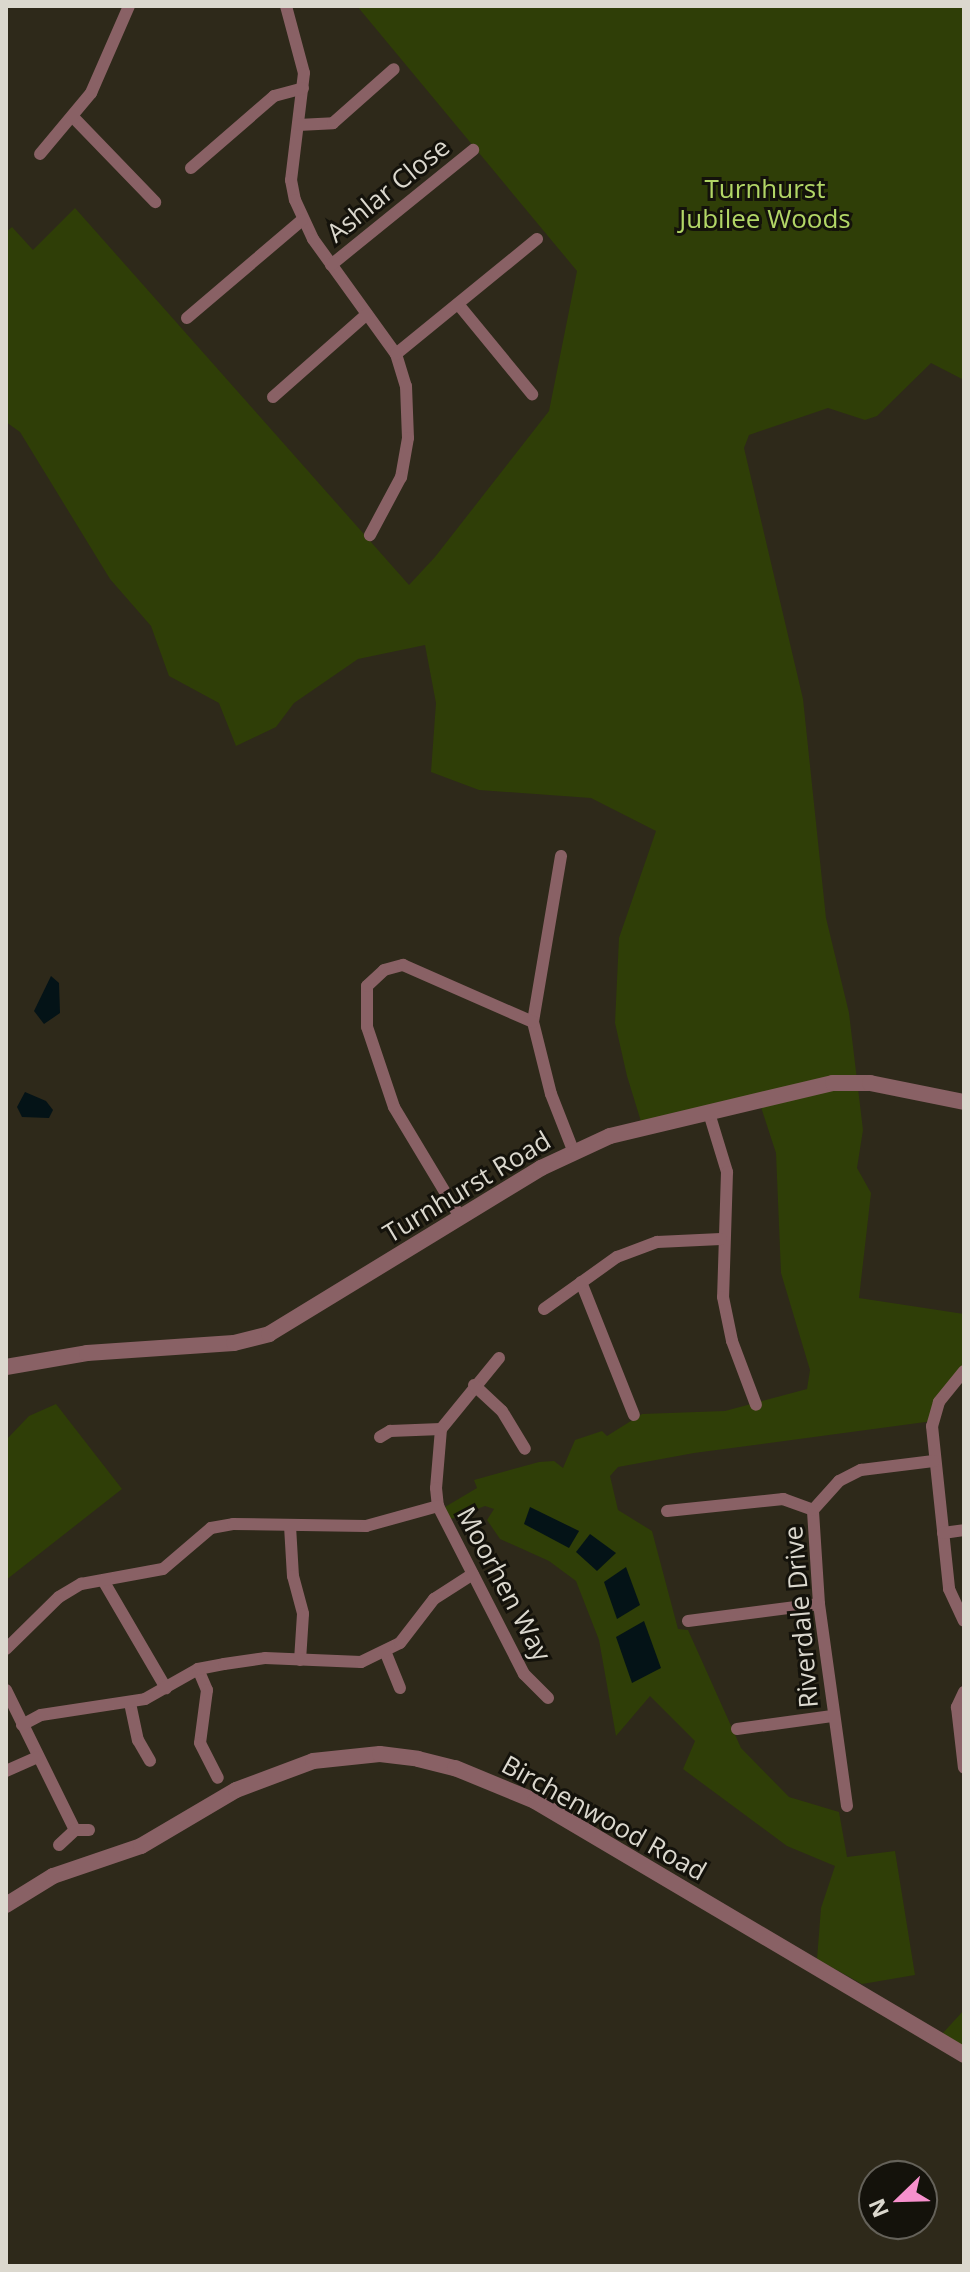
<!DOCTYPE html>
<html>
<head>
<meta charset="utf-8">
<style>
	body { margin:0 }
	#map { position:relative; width:970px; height:2272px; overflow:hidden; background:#2e291a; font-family:"Open Sans",sans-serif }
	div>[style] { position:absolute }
	.green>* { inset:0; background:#2f3e07 }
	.water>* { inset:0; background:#041317 }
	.minor>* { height:12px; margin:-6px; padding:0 6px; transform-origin:6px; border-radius:6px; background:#896165 }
	.tertiary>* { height:16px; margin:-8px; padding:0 8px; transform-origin:8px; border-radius:8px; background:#896165 }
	span { translate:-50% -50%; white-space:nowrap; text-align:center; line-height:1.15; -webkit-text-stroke:6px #14120b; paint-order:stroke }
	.park-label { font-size:26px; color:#b2d666 }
	.street-label { font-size:26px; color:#dbd8ce }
	.frame { position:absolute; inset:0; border:8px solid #dbd8ce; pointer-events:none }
	.north { position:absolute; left:858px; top:2160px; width:80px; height:80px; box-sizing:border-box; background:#14120b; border:2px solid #646159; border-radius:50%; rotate:247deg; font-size:22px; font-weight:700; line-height:32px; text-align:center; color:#dbd8ce }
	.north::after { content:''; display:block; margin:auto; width:28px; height:36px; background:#f790cd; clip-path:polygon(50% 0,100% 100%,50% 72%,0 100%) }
</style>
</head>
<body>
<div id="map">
	<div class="green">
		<div style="clip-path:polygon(evenodd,357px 6px,964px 6px,964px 380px,931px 363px,877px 416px,865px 420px,828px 408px,749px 435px,744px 448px,803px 699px,826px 918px,849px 1013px,863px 1130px,857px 1168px,871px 1193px,859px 1298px,964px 1314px,964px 1371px,933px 1421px,694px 1453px,618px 1467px,610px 1476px,618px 1510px,652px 1531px,678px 1629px,688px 1630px,741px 1748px,789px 1797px,839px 1812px,847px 1857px,895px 1851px,915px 1975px,862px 1984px,817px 1959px,821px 1908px,835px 1866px,787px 1846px,683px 1769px,695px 1741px,650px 1696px,616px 1736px,599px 1640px,576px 1581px,549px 1561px,500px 1539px,487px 1520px,494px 1509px,485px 1506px,451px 1519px,445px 1507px,477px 1488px,474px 1480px,539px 1462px,554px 1461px,563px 1468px,575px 1440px,602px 1431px,607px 1436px,642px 1414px,725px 1411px,807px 1389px,810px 1370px,781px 1273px,776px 1153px,759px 1101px,643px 1128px,627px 1076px,615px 1023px,619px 938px,656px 831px,591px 798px,479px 790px,431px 772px,436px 703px,425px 645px,358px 659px,294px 703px,276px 727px,236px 746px,219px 703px,169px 676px,151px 626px,110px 579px,20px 432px,6px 422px,6px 232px,12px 227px,33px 250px,75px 208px,409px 585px,435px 557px,549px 411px,577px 271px,357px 6px,530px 1508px,579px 1531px,569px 1547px,530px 1508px)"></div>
		<div style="clip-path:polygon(56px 1404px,122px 1489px,6px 1580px,6px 1440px,29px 1416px)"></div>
		<div style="clip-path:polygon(964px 2010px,964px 2047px,942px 2034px)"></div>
	</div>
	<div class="water">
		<div style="clip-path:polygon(51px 976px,59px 983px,60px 1013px,44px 1024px,34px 1011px)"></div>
		<div style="clip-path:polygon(25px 1092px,46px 1101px,53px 1110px,49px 1118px,22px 1117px,17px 1107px)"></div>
		<div style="clip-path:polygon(530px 1507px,579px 1531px,569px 1548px,524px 1524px)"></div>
		<div style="clip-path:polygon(590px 1534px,616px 1553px,597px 1571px,576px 1552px)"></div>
		<div style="clip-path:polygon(626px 1567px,640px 1605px,617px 1619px,604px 1582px)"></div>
		<div style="clip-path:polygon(644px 1621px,661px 1668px,632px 1683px,616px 1637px)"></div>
	</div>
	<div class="minor">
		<div style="left:286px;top:6px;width:69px;rotate:75deg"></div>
		<div style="left:304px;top:73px;width:108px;rotate:96.9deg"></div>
		<div style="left:291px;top:180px;width:20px;rotate:79deg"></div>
		<div style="left:295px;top:200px;width:43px;rotate:65.2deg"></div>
		<div style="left:313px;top:239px;width:142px;rotate:54.2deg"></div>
		<div style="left:396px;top:354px;width:34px;rotate:73deg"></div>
		<div style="left:406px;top:386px;width:52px;rotate:87.8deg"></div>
		<div style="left:408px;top:438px;width:40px;rotate:100deg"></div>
		<div style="left:401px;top:477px;width:66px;rotate:118.1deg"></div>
		<div style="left:74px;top:118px;width:117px;rotate:46deg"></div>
		<div style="left:298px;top:125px;width:35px;rotate:-3deg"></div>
		<div style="left:333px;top:123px;width:81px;rotate:-41.5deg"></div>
		<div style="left:40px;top:154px;width:80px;rotate:-50.1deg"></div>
		<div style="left:91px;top:93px;width:95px;rotate:-66.4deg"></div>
		<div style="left:191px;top:168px;width:110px;rotate:-40.9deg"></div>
		<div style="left:274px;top:96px;width:30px;rotate:-15deg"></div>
		<div style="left:331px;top:265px;width:183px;rotate:-39deg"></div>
		<div style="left:458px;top:304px;width:117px;rotate:50.6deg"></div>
		<div style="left:187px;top:318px;width:151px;rotate:-40.4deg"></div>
		<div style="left:396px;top:354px;width:182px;rotate:-39.2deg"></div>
		<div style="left:273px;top:397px;width:125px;rotate:-41.4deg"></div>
		<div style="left:561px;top:856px;width:168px;rotate:99.6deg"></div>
		<div style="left:533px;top:1022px;width:74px;rotate:76deg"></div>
		<div style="left:551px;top:1094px;width:60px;rotate:68.6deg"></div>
		<div style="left:709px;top:1113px;width:62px;rotate:73deg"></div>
		<div style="left:727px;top:1172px;width:125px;rotate:91.8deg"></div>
		<div style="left:723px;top:1297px;width:45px;rotate:78.4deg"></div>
		<div style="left:732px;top:1341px;width:68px;rotate:69.4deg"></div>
		<div style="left:460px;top:1217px;width:128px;rotate:-121deg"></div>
		<div style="left:394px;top:1107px;width:84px;rotate:-108.6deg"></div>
		<div style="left:367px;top:1027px;width:41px;rotate:-90deg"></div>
		<div style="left:367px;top:986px;width:23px;rotate:-43deg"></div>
		<div style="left:384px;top:970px;width:20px;rotate:-15deg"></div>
		<div style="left:403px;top:965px;width:142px;rotate:23.7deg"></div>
		<div style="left:581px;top:1282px;width:143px;rotate:68.3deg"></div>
		<div style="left:544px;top:1309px;width:90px;rotate:-35.5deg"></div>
		<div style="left:617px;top:1257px;width:43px;rotate:-20.6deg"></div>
		<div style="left:657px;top:1242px;width:64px;rotate:-2.7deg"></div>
		<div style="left:499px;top:1358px;width:92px;rotate:129.2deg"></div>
		<div style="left:441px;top:1429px;width:59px;rotate:94.8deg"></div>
		<div style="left:436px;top:1488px;width:18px;rotate:84deg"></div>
		<div style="left:438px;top:1506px;width:189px;rotate:62.9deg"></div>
		<div style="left:524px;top:1674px;width:34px;rotate:45deg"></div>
		<div style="left:964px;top:1371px;width:40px;rotate:129deg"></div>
		<div style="left:939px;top:1402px;width:25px;rotate:106deg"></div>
		<div style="left:932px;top:1426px;width:164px;rotate:84deg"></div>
		<div style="left:949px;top:1589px;width:35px;rotate:65deg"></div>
		<div style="left:474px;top:1385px;width:38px;rotate:43deg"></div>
		<div style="left:502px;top:1411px;width:44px;rotate:58.8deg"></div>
		<div style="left:380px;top:1437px;width:12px;rotate:-31deg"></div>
		<div style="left:390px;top:1431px;width:51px;rotate:-2.2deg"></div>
		<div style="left:667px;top:1511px;width:117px;rotate:-5.9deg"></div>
		<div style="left:783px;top:1499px;width:32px;rotate:20deg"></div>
		<div style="left:290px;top:1526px;width:50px;rotate:86.6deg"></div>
		<div style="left:293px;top:1576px;width:39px;rotate:75deg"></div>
		<div style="left:303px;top:1614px;width:46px;rotate:93.7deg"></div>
		<div style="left:943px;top:1533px;width:21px;rotate:-8deg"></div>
		<div style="left:104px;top:1582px;width:123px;rotate:59.7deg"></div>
		<div style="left:688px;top:1621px;width:132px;rotate:-7.4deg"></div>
		<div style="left:6px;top:1649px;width:74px;rotate:-44.5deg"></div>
		<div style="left:59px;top:1597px;width:26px;rotate:-31deg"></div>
		<div style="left:81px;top:1584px;width:83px;rotate:-10.4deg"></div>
		<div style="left:163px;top:1569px;width:63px;rotate:-40.5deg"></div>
		<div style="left:211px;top:1528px;width:22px;rotate:-10deg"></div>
		<div style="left:233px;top:1524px;width:133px;rotate:0.9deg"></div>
		<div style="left:366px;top:1526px;width:75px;rotate:-15.5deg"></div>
		<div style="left:385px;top:1651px;width:40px;rotate:68deg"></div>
		<div style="left:198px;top:1669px;width:23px;rotate:67deg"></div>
		<div style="left:207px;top:1690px;width:53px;rotate:97.5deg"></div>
		<div style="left:200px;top:1743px;width:39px;rotate:63deg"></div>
		<div style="left:6px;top:1690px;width:156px;rotate:63.8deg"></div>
		<div style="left:964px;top:1692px;width:17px;rotate:115deg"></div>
		<div style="left:957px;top:1707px;width:61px;rotate:83.5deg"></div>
		<div style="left:130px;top:1703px;width:38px;rotate:78deg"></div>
		<div style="left:138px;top:1740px;width:24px;rotate:60deg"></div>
		<div style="left:22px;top:1725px;width:21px;rotate:-28deg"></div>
		<div style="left:41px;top:1715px;width:105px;rotate:-8.7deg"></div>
		<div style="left:145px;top:1699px;width:61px;rotate:-29.5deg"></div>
		<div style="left:198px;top:1669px;width:26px;rotate:-11deg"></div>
		<div style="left:224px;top:1664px;width:41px;rotate:-8.3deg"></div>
		<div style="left:265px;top:1658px;width:96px;rotate:2.4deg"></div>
		<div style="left:361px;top:1662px;width:43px;rotate:-26deg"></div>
		<div style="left:400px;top:1643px;width:56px;rotate:-52.3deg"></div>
		<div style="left:434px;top:1599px;width:46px;rotate:-32.7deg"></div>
		<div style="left:737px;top:1729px;width:96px;rotate:-7.8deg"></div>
		<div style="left:6px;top:1771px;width:34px;rotate:-24deg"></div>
		<div style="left:847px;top:1806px;width:204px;rotate:-97.9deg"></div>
		<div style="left:819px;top:1604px;width:94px;rotate:-93.7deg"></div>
		<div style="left:813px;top:1510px;width:39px;rotate:-48deg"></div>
		<div style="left:839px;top:1481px;width:25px;rotate:-27deg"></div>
		<div style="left:861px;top:1470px;width:73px;rotate:-7.1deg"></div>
		<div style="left:59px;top:1845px;width:22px;rotate:-43deg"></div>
		<div style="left:75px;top:1830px;width:14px"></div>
	</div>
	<div class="tertiary">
		<div style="left:6px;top:1367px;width:82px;rotate:-9.8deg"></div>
		<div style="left:87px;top:1353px;width:147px;rotate:-3.9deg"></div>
		<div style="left:234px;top:1343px;width:36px;rotate:-14deg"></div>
		<div style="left:269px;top:1334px;width:319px;rotate:-31.4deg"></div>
		<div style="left:541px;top:1168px;width:76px;rotate:-24.9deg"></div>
		<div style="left:610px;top:1136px;width:229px;rotate:-13.4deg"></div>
		<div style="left:833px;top:1083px;width:37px"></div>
		<div style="left:870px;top:1083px;width:96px;rotate:11.4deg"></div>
		<div style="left:6px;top:1905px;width:55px;rotate:-31.7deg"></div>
		<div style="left:53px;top:1876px;width:93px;rotate:-18.8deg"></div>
		<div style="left:141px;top:1846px;width:110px;rotate:-30.5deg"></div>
		<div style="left:236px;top:1790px;width:82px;rotate:-20.6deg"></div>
		<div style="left:313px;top:1761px;width:67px;rotate:-6deg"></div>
		<div style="left:380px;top:1754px;width:38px;rotate:7deg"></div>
		<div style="left:418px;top:1759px;width:38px;rotate:14deg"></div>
		<div style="left:455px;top:1768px;width:87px;rotate:22.4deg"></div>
		<div style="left:535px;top:1801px;width:499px;rotate:30.6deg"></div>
	</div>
	<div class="park-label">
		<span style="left:765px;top:204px">Turnhurst<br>Jubilee Woods</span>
	</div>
	<div class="street-label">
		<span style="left:388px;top:190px;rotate:-39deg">Ashlar Close</span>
		<span style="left:467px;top:1187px;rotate:-31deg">Turnhurst Road</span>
		<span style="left:504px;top:1584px;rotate:62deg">Moorhen Way</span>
		<span style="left:801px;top:1617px;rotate:-95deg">Riverdale Drive</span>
		<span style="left:604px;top:1818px;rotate:29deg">Birchenwood Road</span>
	</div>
	<div class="frame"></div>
	<div class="north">N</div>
</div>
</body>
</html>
